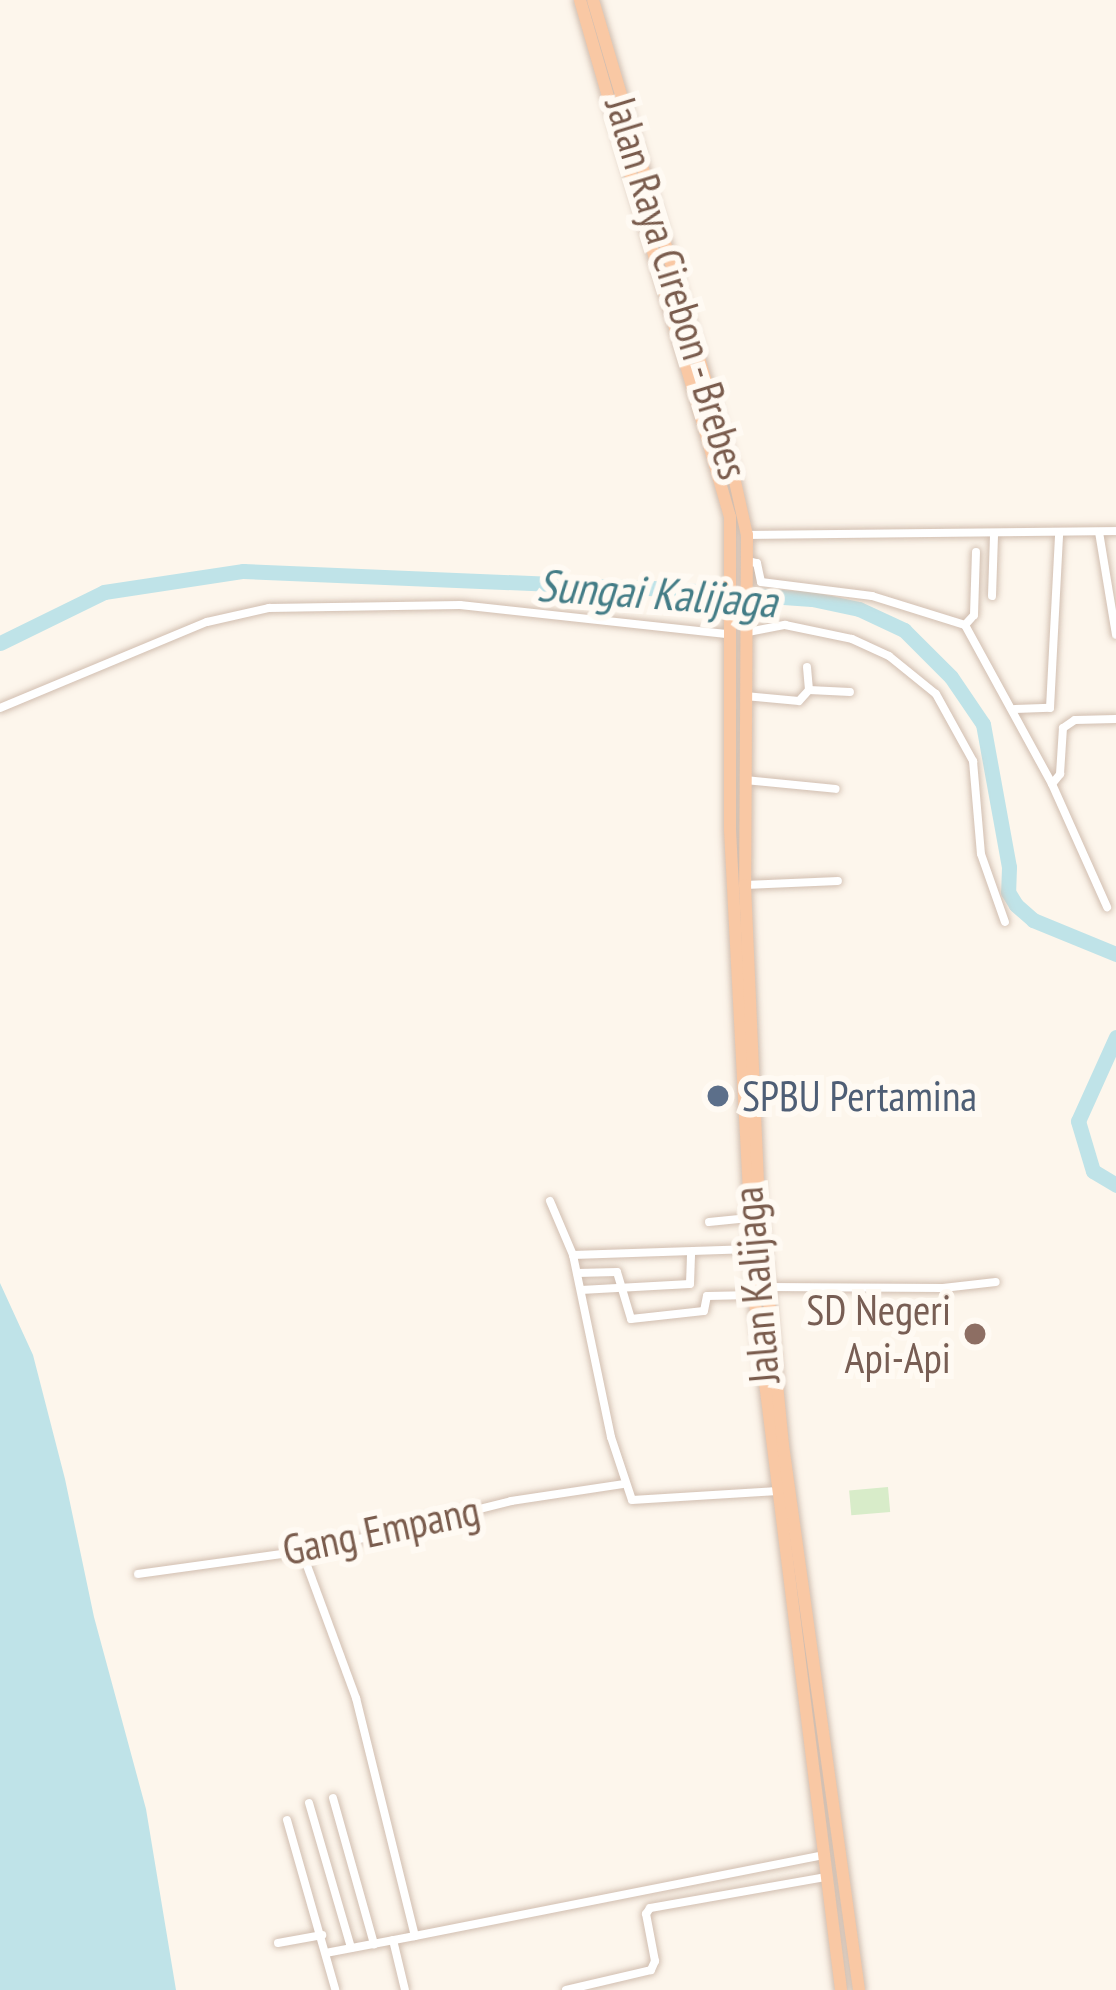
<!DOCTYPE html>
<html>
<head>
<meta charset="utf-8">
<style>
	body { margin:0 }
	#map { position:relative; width:1116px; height:1990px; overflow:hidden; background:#fdf6ec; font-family:"PT Sans Narrow",sans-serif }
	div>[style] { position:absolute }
	.green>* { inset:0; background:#d8ecc9; transform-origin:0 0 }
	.water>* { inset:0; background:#bfe3e8 }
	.river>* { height:15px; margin:-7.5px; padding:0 7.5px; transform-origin:7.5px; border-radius:7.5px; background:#bfe3e8 }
	.roads { filter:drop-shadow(0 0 3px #d1beb0) drop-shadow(0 0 3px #d1beb0) }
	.minor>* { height:8px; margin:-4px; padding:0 4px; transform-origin:4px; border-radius:4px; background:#fff }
	.trunk>* { height:12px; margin:-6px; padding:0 6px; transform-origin:6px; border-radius:6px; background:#f9c8a4 }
	.dots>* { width:33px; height:33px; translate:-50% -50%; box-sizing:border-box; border:6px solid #fffaf3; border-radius:50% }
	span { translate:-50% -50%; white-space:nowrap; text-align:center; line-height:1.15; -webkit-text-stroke:12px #fffaf3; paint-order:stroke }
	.street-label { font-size:42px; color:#7a5c4d }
	.service-label { font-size:42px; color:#4e5e75 }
	.left { translate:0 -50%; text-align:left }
	.education-label { font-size:42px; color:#785e54 }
	.right { translate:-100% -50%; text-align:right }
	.water-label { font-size:45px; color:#437c86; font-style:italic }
</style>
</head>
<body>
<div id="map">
	<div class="green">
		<div style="left:888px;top:1487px;width:25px;height:39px;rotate:85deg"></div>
	</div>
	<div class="water">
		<div style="clip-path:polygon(0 1283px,33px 1355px,65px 1479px,94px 1617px,146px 1809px,176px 1990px,0 1990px)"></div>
	</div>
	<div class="river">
		<div style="left:0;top:643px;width:116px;rotate:-26.1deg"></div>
		<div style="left:104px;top:592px;width:141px;rotate:-8.6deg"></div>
		<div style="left:243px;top:571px;width:410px;rotate:2.4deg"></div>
		<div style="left:653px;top:588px;width:159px;rotate:4deg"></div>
		<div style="left:812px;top:599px;width:48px;rotate:12deg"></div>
		<div style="left:859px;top:609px;width:50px;rotate:25deg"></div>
		<div style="left:904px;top:630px;width:66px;rotate:45deg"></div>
		<div style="left:951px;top:677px;width:57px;rotate:55.8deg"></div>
		<div style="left:983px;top:724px;width:145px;rotate:79.7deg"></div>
		<div style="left:1009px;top:867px;width:25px;rotate:92deg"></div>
		<div style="left:1008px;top:892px;width:15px;rotate:58deg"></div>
		<div style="left:1016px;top:905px;width:23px;rotate:41deg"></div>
		<div style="left:1033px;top:920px;width:90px;rotate:22.3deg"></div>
		<div style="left:1116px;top:1037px;width:92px;rotate:114.3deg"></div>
		<div style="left:1078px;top:1121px;width:52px;rotate:73.3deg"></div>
		<div style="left:1093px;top:1171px;width:27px;rotate:31deg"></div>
	</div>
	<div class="roads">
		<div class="minor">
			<div style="left:1099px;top:532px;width:104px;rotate:80.6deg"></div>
			<div style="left:747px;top:535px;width:369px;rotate:-0.6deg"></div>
			<div style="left:748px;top:561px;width:9px;rotate:13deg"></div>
			<div style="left:757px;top:563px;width:19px;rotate:78deg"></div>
			<div style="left:761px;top:582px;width:112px;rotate:7.2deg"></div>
			<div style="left:872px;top:596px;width:97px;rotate:17.3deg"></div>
			<div style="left:965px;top:625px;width:181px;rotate:61.3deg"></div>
			<div style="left:1052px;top:784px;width:13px;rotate:-51deg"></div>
			<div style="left:1060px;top:774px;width:46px;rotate:-86.3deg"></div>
			<div style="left:1063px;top:728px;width:14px;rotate:-34deg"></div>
			<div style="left:1075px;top:720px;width:41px;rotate:-1.4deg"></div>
			<div style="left:992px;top:596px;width:61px;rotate:-88.1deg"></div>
			<div style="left:965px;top:625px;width:13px;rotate:-48deg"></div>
			<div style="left:974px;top:615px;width:63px;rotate:-88.2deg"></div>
			<div style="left:748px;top:632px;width:38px;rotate:-11deg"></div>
			<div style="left:785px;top:625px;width:68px;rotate:11.8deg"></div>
			<div style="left:852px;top:639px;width:41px;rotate:24.7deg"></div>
			<div style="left:889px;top:656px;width:60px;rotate:39deg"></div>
			<div style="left:936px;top:694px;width:77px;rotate:61.1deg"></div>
			<div style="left:973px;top:761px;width:93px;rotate:85.1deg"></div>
			<div style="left:981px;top:854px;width:72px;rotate:70.6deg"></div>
			<div style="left:809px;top:690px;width:41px;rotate:2.8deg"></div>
			<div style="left:745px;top:696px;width:54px;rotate:5.3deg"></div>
			<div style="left:799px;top:701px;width:15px;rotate:-48deg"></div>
			<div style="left:809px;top:690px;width:23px;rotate:-95deg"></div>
			<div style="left:0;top:708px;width:224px;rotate:-22.6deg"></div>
			<div style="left:207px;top:622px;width:64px;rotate:-12.7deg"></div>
			<div style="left:269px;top:608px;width:191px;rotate:-0.9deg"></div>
			<div style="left:460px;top:605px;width:270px;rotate:6.2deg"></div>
			<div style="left:1015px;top:709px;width:35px;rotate:-2deg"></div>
			<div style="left:1050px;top:708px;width:174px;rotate:-87deg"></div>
			<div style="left:745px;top:780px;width:91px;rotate:5.6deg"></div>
			<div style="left:1052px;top:784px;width:135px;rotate:65.9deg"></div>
			<div style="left:745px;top:885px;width:93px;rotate:-2.5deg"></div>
			<div style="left:550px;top:1201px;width:59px;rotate:66.9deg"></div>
			<div style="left:573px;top:1255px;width:186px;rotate:78.2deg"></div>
			<div style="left:611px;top:1437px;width:66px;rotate:71.6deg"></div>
			<div style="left:632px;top:1500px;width:146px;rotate:-3.5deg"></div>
			<div style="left:709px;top:1222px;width:40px;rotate:-5.7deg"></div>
			<div style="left:573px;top:1255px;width:179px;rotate:-1.9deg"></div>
			<div style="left:577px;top:1273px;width:40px;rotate:-1.4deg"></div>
			<div style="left:617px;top:1272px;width:49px;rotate:73.4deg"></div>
			<div style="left:631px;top:1319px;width:73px;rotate:-6.3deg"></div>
			<div style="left:704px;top:1311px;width:15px;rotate:-79deg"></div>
			<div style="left:707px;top:1296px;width:47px;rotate:-1.2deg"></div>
			<div style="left:767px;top:1287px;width:176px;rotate:0.3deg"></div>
			<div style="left:943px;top:1288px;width:53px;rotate:-6.5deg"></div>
			<div style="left:581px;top:1290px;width:109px;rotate:-3.2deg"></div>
			<div style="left:690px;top:1284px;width:32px;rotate:-88deg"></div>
			<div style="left:302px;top:1552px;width:156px;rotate:69.7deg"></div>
			<div style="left:356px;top:1698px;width:245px;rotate:76.1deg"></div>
			<div style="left:415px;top:1936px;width:91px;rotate:169.2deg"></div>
			<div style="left:138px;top:1574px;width:183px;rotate:-7.9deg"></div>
			<div style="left:319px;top:1549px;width:198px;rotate:-14deg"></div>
			<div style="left:511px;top:1501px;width:113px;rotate:-8.6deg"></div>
			<div style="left:333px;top:1798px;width:152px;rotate:74.3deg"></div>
			<div style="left:309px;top:1803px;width:151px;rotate:73.8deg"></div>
			<div style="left:287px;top:1820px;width:176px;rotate:74.1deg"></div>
			<div style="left:415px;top:1936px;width:416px;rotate:-11.2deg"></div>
			<div style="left:393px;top:1940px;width:51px;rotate:76.5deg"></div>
			<div style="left:278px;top:1943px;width:45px;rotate:-10.3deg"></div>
			<div style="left:566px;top:1990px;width:87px;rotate:-13.2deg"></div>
			<div style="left:651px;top:1970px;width:10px;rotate:-66deg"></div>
			<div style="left:655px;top:1961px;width:48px;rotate:-100.8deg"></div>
			<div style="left:646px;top:1914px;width:7px;rotate:-56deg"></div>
			<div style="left:650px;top:1908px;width:178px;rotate:-10deg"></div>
		</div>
		<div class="trunk">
			<div style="left:580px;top:0;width:538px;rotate:73.82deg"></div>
			<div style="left:730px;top:517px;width:313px;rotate:90deg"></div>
			<div style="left:730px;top:830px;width:466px;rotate:87deg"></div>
			<div style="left:754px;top:1295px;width:700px;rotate:82.86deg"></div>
			<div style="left:593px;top:0;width:488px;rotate:73.5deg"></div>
			<div style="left:732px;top:468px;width:69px;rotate:77.4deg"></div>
			<div style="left:747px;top:535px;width:350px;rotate:90.3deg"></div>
			<div style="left:745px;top:885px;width:315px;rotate:87.5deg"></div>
			<div style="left:759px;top:1200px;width:246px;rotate:84.4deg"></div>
			<div style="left:783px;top:1445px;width:550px;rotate:82.06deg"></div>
		</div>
	</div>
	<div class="dots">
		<div style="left:718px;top:1096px;background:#5c6f8a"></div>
		<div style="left:975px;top:1334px;background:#8d6e63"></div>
	</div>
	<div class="street-label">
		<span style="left:677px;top:288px;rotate:73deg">Jalan Raya Cirebon - Brebes</span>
		<span style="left:756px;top:1285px;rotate:-95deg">Jalan Kalijaga</span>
		<span style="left:381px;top:1530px;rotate:-12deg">Gang Empang</span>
	</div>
	<div class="service-label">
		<span class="left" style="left:742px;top:1096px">SPBU Pertamina</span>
	</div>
	<div class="education-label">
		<span class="right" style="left:951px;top:1334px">SD Negeri<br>Api-Api</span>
	</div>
	<div class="water-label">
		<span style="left:657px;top:593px;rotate:4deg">Sungai Kalijaga</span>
	</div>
</div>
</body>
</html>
